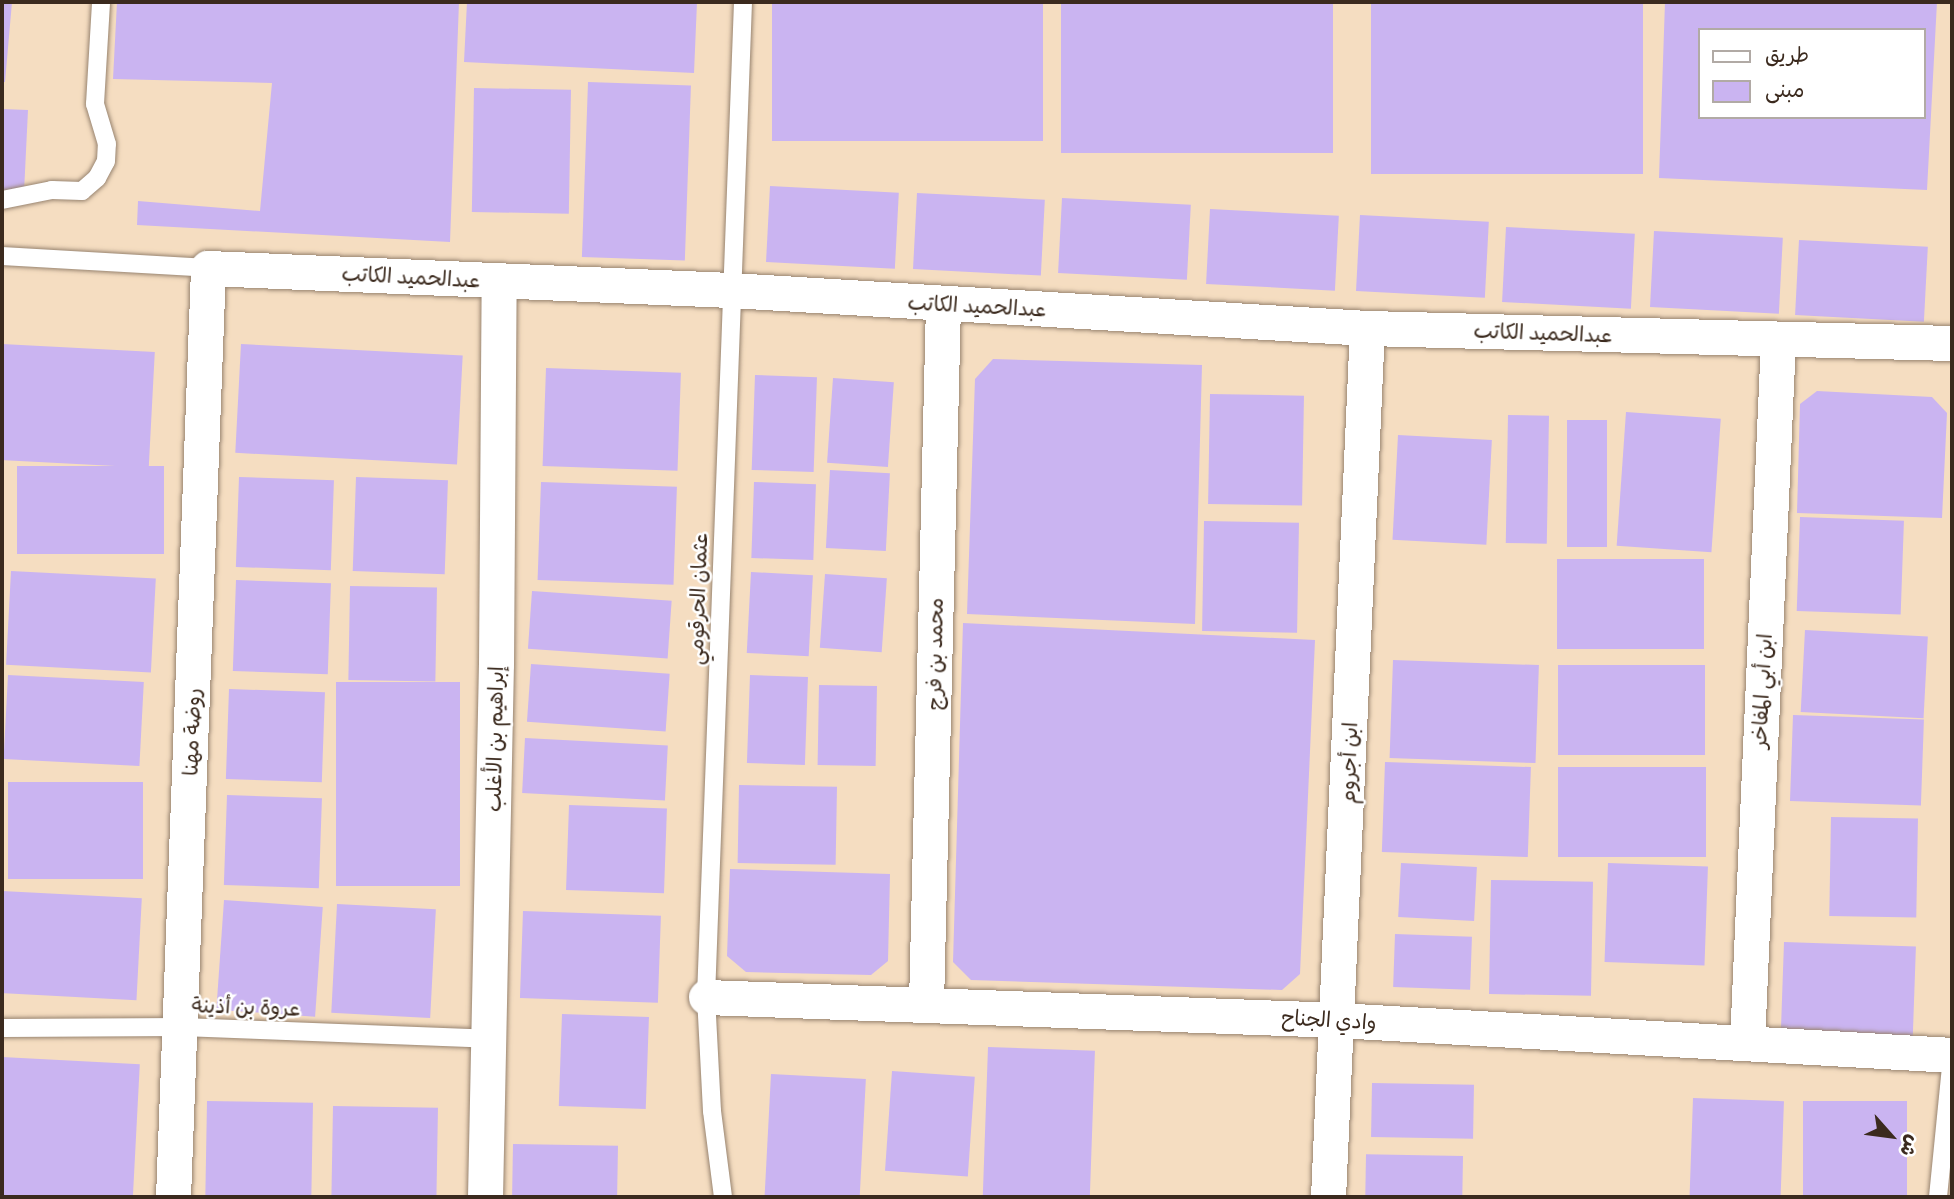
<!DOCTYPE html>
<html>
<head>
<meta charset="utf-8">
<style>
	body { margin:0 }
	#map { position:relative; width:1954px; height:1199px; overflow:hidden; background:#f5ddc1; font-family:Itim,"Playpen Sans Arabic",sans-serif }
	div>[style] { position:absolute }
	.building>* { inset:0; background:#cab4f1; transform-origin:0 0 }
	.roads { filter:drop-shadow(0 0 2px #988470) drop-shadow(0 0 2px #988470) }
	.service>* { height:18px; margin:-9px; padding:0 9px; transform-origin:9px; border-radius:9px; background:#fff }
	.minor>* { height:35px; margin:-17.5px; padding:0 17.5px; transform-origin:17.5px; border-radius:17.5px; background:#fff }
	span { translate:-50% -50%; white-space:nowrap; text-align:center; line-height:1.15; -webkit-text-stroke:5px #fff; paint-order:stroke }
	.street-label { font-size:21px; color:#3b2a1e }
	.frame { position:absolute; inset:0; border:4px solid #3b2a1e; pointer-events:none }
	.legend { position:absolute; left:1698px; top:28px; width:228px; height:91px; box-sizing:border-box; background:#fff; border:2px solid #b1aaa5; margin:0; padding:9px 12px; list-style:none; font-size:21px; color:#3b2a1e }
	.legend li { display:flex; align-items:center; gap:14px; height:35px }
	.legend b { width:35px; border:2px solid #b1aaa5 }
	.north { position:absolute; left:1856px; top:1101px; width:70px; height:70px; -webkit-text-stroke:5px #fff; paint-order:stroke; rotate:118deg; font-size:19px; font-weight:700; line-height:28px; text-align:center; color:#3b2a1e }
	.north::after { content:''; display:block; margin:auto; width:24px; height:32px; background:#3b2a1e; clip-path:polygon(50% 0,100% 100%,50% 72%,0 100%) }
</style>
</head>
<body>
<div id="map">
	<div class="building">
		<div style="clip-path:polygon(2px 2px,12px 2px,5px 82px,2px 82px)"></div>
		<div style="clip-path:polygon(117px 2px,459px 2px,450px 242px,137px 225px,138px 201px,260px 211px,272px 83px,113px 79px)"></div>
		<div style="clip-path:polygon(467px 2px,697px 2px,694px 73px,464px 62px)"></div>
		<div style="left:772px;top:2px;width:271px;height:139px"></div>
		<div style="left:1061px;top:2px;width:272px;height:151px"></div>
		<div style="left:1371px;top:2px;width:272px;height:172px"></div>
		<div style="clip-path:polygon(evenodd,1665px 2px,1937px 2px,1927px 190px,1659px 178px,1665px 2px,1700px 30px,1924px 30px,1924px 117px,1700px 117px,1700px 30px)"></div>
		<div style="left:588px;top:82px;width:103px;height:175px;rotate:2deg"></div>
		<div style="left:474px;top:88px;width:97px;height:124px;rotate:1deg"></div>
		<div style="clip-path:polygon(2px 109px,28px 110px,24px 192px,2px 193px)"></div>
		<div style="left:770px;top:186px;width:129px;height:76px;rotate:3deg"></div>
		<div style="left:917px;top:193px;width:128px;height:76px;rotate:3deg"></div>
		<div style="left:1062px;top:198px;width:129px;height:75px;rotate:3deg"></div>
		<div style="left:1210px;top:209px;width:129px;height:75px;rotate:3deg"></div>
		<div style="left:1360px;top:215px;width:129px;height:76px;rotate:3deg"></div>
		<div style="left:1506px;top:227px;width:129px;height:75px;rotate:3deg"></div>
		<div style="left:1654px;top:231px;width:129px;height:76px;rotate:3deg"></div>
		<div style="left:1799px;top:240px;width:129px;height:75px;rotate:3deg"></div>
		<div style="left:2px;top:344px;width:153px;height:116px;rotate:3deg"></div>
		<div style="left:241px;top:344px;width:222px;height:109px;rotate:3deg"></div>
		<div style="clip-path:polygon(993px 359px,1202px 365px,1195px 624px,967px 614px,975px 379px)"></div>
		<div style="left:546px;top:368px;width:135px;height:98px;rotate:2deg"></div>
		<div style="left:755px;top:375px;width:62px;height:95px;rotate:2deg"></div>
		<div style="left:833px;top:378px;width:61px;height:85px;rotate:4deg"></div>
		<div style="clip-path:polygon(1817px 391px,1932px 397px,1947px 413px,1942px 518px,1797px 513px,1800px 404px)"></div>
		<div style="left:1210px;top:394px;width:94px;height:110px;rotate:1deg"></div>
		<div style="left:1626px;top:412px;width:95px;height:134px;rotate:4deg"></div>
		<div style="left:1508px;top:415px;width:41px;height:128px;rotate:1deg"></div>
		<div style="left:1567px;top:420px;width:40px;height:127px"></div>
		<div style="left:1398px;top:435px;width:94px;height:105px;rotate:3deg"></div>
		<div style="left:17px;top:466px;width:147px;height:88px"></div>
		<div style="left:830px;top:470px;width:60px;height:78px;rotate:3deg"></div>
		<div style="left:239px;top:477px;width:95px;height:90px;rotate:2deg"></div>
		<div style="left:356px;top:477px;width:92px;height:94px;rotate:2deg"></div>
		<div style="left:541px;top:482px;width:136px;height:98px;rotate:2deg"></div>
		<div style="left:754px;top:482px;width:62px;height:76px;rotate:2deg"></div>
		<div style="left:1800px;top:517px;width:104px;height:94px;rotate:2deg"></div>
		<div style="left:1204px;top:521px;width:95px;height:110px;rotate:1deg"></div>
		<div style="left:1557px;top:559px;width:147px;height:90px"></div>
		<div style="left:11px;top:571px;width:145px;height:94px;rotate:3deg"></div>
		<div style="left:751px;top:572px;width:62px;height:81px;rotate:3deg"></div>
		<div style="left:825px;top:574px;width:62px;height:74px;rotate:4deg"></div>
		<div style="left:236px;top:580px;width:95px;height:91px;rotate:2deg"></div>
		<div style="left:350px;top:586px;width:87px;height:94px;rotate:1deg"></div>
		<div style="left:532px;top:591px;width:140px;height:58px;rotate:4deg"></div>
		<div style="clip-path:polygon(963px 623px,1315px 640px,1300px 974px,1282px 990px,971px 980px,953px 962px)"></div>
		<div style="left:1805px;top:630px;width:123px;height:82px;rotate:3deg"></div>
		<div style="left:1393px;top:660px;width:146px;height:98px;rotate:2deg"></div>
		<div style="left:531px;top:664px;width:139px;height:58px;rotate:4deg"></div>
		<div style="left:1558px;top:665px;width:147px;height:90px"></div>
		<div style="left:8px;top:675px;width:136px;height:84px;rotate:3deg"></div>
		<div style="left:750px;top:675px;width:58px;height:88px;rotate:2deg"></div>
		<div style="left:336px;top:682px;width:124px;height:204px"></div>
		<div style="left:819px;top:685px;width:58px;height:80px;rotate:1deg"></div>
		<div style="left:229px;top:689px;width:96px;height:90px;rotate:2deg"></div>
		<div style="left:1793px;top:715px;width:131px;height:86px;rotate:2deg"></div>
		<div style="left:525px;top:738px;width:143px;height:55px;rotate:3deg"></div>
		<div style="left:1385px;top:762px;width:146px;height:90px;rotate:2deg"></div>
		<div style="left:1558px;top:767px;width:148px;height:90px"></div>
		<div style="left:8px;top:782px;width:135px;height:97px"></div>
		<div style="left:739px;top:785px;width:98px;height:78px;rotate:1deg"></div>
		<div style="left:227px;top:795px;width:95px;height:90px;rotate:2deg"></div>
		<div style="left:569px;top:805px;width:98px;height:85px;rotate:2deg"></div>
		<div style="left:1831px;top:817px;width:87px;height:99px;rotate:1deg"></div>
		<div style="left:1401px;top:863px;width:76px;height:54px;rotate:3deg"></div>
		<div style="left:1608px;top:863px;width:100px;height:99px;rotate:2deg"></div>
		<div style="clip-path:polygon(730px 869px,890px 874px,888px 961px,871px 975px,746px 972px,727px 956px)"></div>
		<div style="left:1491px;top:880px;width:102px;height:114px;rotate:1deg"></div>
		<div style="left:2px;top:891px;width:140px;height:102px;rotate:3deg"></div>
		<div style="left:224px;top:900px;width:99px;height:110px;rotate:4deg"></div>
		<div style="left:337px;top:904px;width:99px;height:109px;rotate:3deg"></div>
		<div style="left:523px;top:911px;width:138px;height:87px;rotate:2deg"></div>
		<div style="left:1395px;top:934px;width:77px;height:53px;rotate:2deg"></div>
		<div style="left:1784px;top:942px;width:132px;height:91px;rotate:2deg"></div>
		<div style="left:562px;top:1014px;width:87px;height:92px;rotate:2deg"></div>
		<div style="left:988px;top:1047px;width:107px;height:150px;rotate:2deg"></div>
		<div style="left:2px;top:1057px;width:138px;height:140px;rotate:3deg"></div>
		<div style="left:892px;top:1071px;width:83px;height:100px;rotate:4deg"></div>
		<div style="left:771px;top:1074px;width:95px;height:123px;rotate:3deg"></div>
		<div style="left:1372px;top:1083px;width:102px;height:54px;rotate:1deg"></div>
		<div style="left:1693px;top:1098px;width:91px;height:99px;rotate:2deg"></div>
		<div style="left:207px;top:1101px;width:106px;height:96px;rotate:1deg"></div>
		<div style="left:1803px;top:1101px;width:104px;height:96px"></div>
		<div style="left:333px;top:1106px;width:105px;height:91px;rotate:1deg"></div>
		<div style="left:513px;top:1144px;width:105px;height:53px;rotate:1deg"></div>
		<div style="left:1463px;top:1156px;width:41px;height:97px;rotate:91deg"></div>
	</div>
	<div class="roads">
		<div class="service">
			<div style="left:2px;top:200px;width:51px;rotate:-11.3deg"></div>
			<div style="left:52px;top:190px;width:30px;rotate:2deg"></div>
			<div style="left:82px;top:191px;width:20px;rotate:-41deg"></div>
			<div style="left:97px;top:178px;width:19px;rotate:-62deg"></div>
			<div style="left:106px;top:161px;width:17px;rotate:-87deg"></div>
			<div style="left:107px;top:144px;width:42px;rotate:-106.7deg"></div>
			<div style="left:95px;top:104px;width:102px;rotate:-86.6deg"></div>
			<div style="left:2px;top:256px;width:206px;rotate:3.3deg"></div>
			<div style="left:2px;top:1028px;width:180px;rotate:-0.3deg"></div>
			<div style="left:182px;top:1027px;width:307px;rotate:2.2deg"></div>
			<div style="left:723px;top:1197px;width:87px;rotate:-97.3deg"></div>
			<div style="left:712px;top:1111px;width:114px;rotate:-93deg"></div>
			<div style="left:706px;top:997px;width:996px;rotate:-87.87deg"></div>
			<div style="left:1938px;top:1197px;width:142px;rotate:-84.3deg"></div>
		</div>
		<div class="minor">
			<div style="left:706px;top:997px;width:632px;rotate:2.08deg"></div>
			<div style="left:1338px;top:1020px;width:615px;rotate:3.26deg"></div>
			<div style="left:926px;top:1004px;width:700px;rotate:-88.61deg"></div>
			<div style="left:1747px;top:1042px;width:703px;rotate:-87.47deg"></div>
			<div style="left:173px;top:1197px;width:930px;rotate:-87.84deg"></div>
			<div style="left:208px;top:268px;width:523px;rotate:2.41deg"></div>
			<div style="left:731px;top:290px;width:637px;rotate:3.42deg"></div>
			<div style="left:1367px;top:328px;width:585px;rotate:1.47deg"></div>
			<div style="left:485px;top:1197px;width:533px;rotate:-88.82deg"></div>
			<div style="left:496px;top:664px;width:382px;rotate:-89.6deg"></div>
			<div style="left:1328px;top:1197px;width:870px;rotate:-87.43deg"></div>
		</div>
	</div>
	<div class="street-label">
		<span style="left:411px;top:277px;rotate:3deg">عبدالحميد الكاتب</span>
		<span style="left:977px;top:306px;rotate:3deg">عبدالحميد الكاتب</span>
		<span style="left:1543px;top:333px;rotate:2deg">عبدالحميد الكاتب</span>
		<span style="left:698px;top:599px;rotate:-88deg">عثمان الحرقومي</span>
		<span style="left:935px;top:654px;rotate:-89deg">محمد بن فرج</span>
		<span style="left:1762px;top:691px;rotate:-87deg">ابن أبي المفاخر</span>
		<span style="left:192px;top:732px;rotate:-88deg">روضة مهنا</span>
		<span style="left:495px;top:739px;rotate:-89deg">إبراهيم بن الأغلب</span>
		<span style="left:1349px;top:763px;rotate:-88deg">ابن أجروم</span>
		<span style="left:246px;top:1007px;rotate:2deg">عروة بن أذينة</span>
		<span style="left:1329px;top:1020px;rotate:3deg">وادي الجناح</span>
	</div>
	<div class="frame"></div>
	<ul class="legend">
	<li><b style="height:9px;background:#fff"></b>طريق</li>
	<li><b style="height:19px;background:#cab4f1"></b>مبنى</li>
	</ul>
	<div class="north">ش</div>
</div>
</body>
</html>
